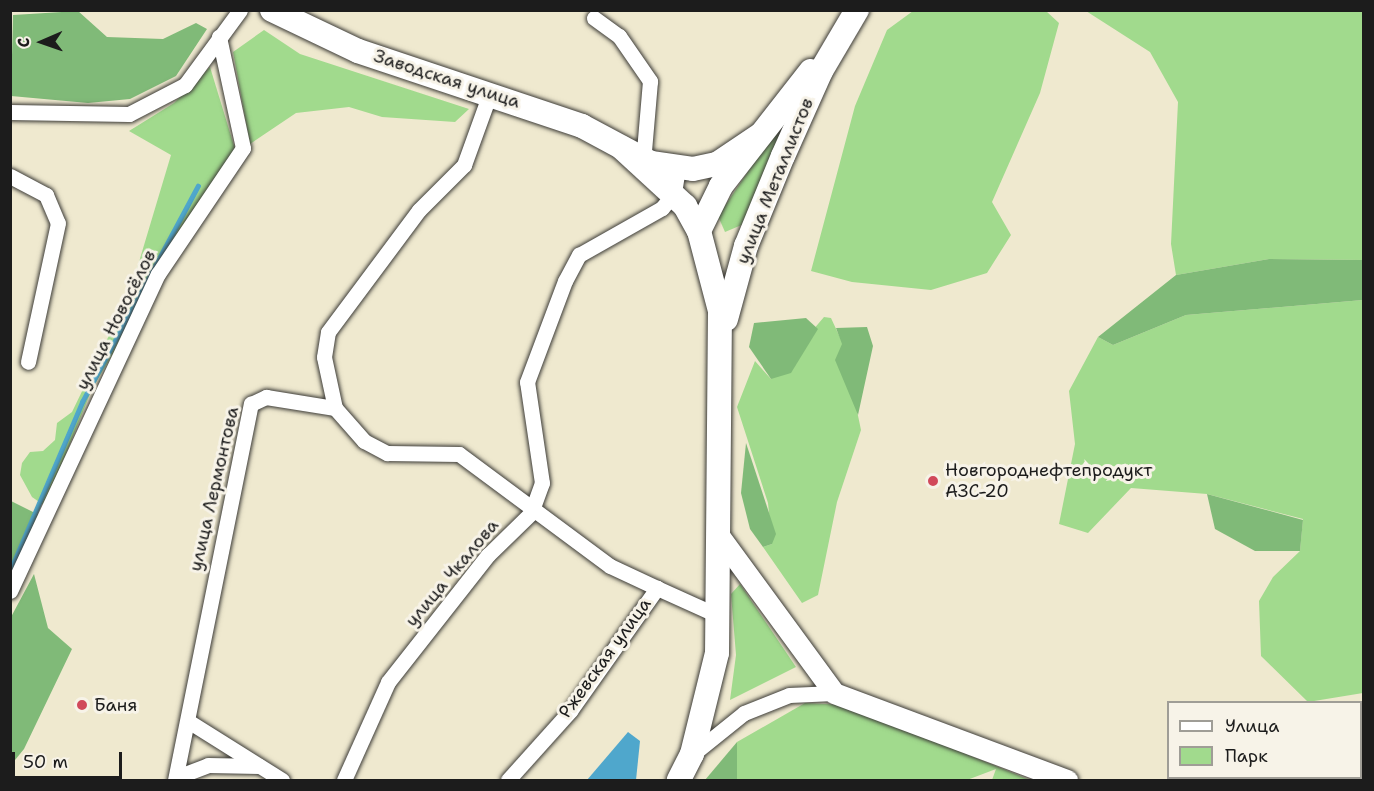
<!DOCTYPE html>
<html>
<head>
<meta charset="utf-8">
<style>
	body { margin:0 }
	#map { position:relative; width:1374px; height:791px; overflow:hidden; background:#efe9cf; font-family:"Shantell Sans",sans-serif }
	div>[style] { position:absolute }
	.green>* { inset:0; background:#a1da8d }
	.forest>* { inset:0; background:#80ba78 }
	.water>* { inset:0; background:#4fa7cc }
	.stream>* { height:4.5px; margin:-2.25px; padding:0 2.25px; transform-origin:2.25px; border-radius:2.25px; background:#4fa7cc }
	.roads { filter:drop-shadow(0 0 2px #3c3b37) drop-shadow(0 0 2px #3c3b37) }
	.street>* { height:15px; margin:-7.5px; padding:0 7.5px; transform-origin:7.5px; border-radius:7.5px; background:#fff }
	.secondary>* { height:21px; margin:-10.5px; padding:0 10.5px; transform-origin:10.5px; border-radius:10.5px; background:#fff }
	.primary>* { height:24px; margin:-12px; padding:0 12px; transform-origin:12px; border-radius:12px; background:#fff }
	.dots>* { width:16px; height:16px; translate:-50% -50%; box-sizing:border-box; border:3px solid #f7f3e8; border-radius:50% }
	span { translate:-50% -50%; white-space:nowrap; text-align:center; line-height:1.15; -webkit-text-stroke:6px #f7f3e8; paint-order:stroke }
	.street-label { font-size:18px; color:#1c1c1c }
	.poi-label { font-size:18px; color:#1c1c1c }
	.left { translate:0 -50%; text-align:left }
	.frame { position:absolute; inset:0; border:12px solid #1c1c1c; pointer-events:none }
	.legend { position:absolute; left:1167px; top:701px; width:195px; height:78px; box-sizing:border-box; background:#f7f3e8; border:2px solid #9f9d96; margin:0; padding:8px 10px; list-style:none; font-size:18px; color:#1c1c1c }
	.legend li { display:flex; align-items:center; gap:12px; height:30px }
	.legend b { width:30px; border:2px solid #9f9d96 }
	.north { position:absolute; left:12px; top:12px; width:60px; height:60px; -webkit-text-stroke:4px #f7f3e8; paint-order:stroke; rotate:268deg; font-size:16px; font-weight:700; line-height:24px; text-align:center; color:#1c1c1c }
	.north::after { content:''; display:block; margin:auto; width:21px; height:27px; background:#1c1c1c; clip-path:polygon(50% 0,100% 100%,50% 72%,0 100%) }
	.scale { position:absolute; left:12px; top:752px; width:110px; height:27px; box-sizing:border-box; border:3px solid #1c1c1c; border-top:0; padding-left:8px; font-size:18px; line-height:21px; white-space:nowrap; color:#1c1c1c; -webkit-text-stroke:4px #f7f3e8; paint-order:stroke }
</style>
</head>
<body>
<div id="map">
	<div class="green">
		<div style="clip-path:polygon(913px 11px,1046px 11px,1059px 23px,1040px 93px,992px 202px,1011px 235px,987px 273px,931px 290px,852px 282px,811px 271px,855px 106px,887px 30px)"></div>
		<div style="clip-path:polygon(1086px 11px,1363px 11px,1363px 260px,1269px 259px,1176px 275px,1171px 244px,1178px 102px,1150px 52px)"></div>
		<div style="clip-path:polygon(264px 30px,300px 54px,469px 109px,455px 122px,382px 117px,349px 107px,296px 113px,250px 144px,233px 52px)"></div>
		<div style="clip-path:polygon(210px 67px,235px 149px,92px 389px,45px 506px,32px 497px,20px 475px,22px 463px,30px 452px,43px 451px,55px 440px,57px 423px,72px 412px,130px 292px,171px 155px,129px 131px,174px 103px)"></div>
		<div style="clip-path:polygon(787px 114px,791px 117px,744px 224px,725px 232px,718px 216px)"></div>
		<div style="clip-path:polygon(1363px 300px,1363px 693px,1308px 702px,1261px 656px,1259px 601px,1273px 577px,1300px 551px,1303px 519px,1207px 494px,1131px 488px,1088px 533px,1059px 524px,1075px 444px,1069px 391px,1098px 337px,1113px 345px,1186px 315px)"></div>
		<div style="clip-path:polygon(824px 317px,831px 318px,843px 344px,861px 430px,837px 502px,818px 595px,802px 603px,763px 547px,772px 544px,768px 503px,737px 407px,755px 361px,771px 379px)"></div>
		<div style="clip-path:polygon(740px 584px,796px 667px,730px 700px,736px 655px,731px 594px)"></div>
		<div style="clip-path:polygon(805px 703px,846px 705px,1030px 780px,992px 780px,996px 769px,967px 780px,737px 780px,737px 742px)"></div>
	</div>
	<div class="forest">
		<div style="clip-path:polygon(78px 11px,107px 37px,163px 39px,196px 23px,207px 29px,176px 76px,130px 99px,88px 103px,11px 96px,13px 15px)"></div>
		<div style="clip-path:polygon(1269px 259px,1363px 260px,1363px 300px,1186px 315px,1113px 345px,1098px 337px,1176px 275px)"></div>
		<div style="clip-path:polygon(806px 318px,818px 329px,791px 373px,771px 379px,749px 347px,754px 323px)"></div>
		<div style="clip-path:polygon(867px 327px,873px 346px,858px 415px,835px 360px,842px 344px,836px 328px)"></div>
		<div style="clip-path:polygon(746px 443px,776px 534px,772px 544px,763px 547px,750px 529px,741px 493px)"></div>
		<div style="clip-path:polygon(1207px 494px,1303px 520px,1300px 551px,1255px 551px,1215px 529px)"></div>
		<div style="clip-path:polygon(11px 501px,39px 515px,11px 578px)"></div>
		<div style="clip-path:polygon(34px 574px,48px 628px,72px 649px,24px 749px,11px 765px,11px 617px)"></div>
		<div style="clip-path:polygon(737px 742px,737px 780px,705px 780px)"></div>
	</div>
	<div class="water">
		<div style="clip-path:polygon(628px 732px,640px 741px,636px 780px,587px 780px)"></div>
	</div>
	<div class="stream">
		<div style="left:10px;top:571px;width:184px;rotate:-66.9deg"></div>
		<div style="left:82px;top:402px;width:245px;rotate:-61.8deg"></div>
	</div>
	<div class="roads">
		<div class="street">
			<div style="left:594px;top:18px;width:31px;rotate:36deg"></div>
			<div style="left:619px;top:36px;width:55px;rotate:55.4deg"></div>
			<div style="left:650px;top:81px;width:82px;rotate:94.9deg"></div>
			<div style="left:10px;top:112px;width:119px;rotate:1deg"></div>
			<div style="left:129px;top:114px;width:63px;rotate:-27.4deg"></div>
			<div style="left:185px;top:85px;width:93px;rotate:-53.7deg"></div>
			<div style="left:10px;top:176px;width:41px;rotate:27.8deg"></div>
			<div style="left:46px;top:195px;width:30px;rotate:67deg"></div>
			<div style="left:58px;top:223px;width:142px;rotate:102.2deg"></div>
			<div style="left:335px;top:408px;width:44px;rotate:48.7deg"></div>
			<div style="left:364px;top:441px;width:26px;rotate:28deg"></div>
			<div style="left:387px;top:453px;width:72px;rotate:0.8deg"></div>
			<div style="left:459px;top:454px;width:188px;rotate:36.6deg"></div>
			<div style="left:610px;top:566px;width:52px;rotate:25.1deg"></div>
			<div style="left:10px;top:591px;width:350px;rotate:-65deg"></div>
			<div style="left:158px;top:274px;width:152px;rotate:-56deg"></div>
			<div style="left:243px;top:148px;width:114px;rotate:-102.2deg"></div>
			<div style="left:188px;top:721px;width:111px;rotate:32.1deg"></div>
			<div style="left:693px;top:754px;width:65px;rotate:-38.8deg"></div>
			<div style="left:744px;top:713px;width:48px;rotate:-21.8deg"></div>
			<div style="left:789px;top:695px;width:45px;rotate:-2.5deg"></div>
			<div style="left:177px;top:777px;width:33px;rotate:-21deg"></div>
			<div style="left:208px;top:765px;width:51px;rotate:1.1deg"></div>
			<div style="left:175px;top:780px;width:384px;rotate:-78.6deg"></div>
			<div style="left:251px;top:404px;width:17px;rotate:-25deg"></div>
			<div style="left:266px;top:397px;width:70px;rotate:9.1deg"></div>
			<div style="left:335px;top:408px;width:52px;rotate:-102.2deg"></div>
			<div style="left:324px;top:357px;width:25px;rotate:-81deg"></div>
			<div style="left:328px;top:332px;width:152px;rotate:-53.3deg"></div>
			<div style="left:419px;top:210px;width:64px;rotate:-45deg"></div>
			<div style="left:464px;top:165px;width:77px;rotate:-70.1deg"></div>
			<div style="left:344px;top:780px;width:107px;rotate:-65.8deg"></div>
			<div style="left:388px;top:682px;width:162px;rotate:-51.8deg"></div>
			<div style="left:488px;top:555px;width:60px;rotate:-44.3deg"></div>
			<div style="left:531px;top:513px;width:32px;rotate:-70deg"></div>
			<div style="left:542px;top:483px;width:102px;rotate:-98.4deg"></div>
			<div style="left:527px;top:382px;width:108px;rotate:-69.4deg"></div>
			<div style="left:565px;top:281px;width:30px;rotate:-62deg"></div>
			<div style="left:579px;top:255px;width:95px;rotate:-29.5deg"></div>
			<div style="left:662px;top:208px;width:19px;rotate:-51deg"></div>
			<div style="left:674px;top:193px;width:24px;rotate:-81deg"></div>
			<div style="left:508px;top:780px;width:93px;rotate:-48.1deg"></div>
			<div style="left:570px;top:711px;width:151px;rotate:-54.7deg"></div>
			<div style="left:657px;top:588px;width:68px;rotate:24.3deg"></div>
		</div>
		<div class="secondary">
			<div style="left:720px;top:537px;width:193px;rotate:53.8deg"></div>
			<div style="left:834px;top:693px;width:249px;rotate:20.5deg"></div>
		</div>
		<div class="primary">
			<div style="left:272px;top:10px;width:95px;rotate:25.5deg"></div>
			<div style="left:358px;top:51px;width:236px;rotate:18.5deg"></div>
			<div style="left:582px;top:126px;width:78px;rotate:28.2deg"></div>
			<div style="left:651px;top:163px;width:42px;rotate:8.1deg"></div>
			<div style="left:693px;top:169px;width:25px;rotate:-12deg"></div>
			<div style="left:717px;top:164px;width:52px;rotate:-34deg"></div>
			<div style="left:622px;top:148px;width:86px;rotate:42.6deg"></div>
			<div style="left:685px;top:206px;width:29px;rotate:61deg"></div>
			<div style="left:699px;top:231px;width:83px;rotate:75.3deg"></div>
			<div style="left:720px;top:311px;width:342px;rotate:90.5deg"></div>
			<div style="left:717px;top:653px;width:104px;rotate:103.9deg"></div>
			<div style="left:692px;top:754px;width:29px;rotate:117deg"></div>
			<div style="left:699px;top:231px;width:50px;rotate:-63.9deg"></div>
			<div style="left:721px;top:186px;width:146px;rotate:-52deg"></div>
			<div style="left:726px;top:319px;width:76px;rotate:-74.7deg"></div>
			<div style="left:746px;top:246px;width:97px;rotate:-67.7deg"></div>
			<div style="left:783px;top:156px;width:93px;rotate:-65.9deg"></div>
			<div style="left:821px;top:71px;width:71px;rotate:-59.5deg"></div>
		</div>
	</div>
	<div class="dots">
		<div style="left:933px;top:481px;background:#d1495b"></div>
		<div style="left:82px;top:705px;background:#d1495b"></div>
	</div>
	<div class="street-label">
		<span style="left:447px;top:79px;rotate:18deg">Заводская улица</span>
		<span style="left:775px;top:181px;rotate:-68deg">улица Металлистов</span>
		<span style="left:116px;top:320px;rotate:-63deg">улица Новосёлов</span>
		<span style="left:214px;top:489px;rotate:-77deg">улица Лермонтова</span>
		<span style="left:452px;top:573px;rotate:-50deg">улица Чкалова</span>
		<span style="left:605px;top:658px;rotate:-54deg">Ржевская улица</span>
	</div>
	<div class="poi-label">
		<span class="left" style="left:945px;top:481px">Новгороднефтепродукт<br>АЗС-20</span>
		<span class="left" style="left:94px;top:705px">Баня</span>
	</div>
	<div class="frame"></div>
	<ul class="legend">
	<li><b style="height:8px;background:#fff"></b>Улица</li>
	<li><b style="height:16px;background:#a1da8d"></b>Парк</li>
	</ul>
	<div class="north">С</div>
	<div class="scale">50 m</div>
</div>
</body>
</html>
